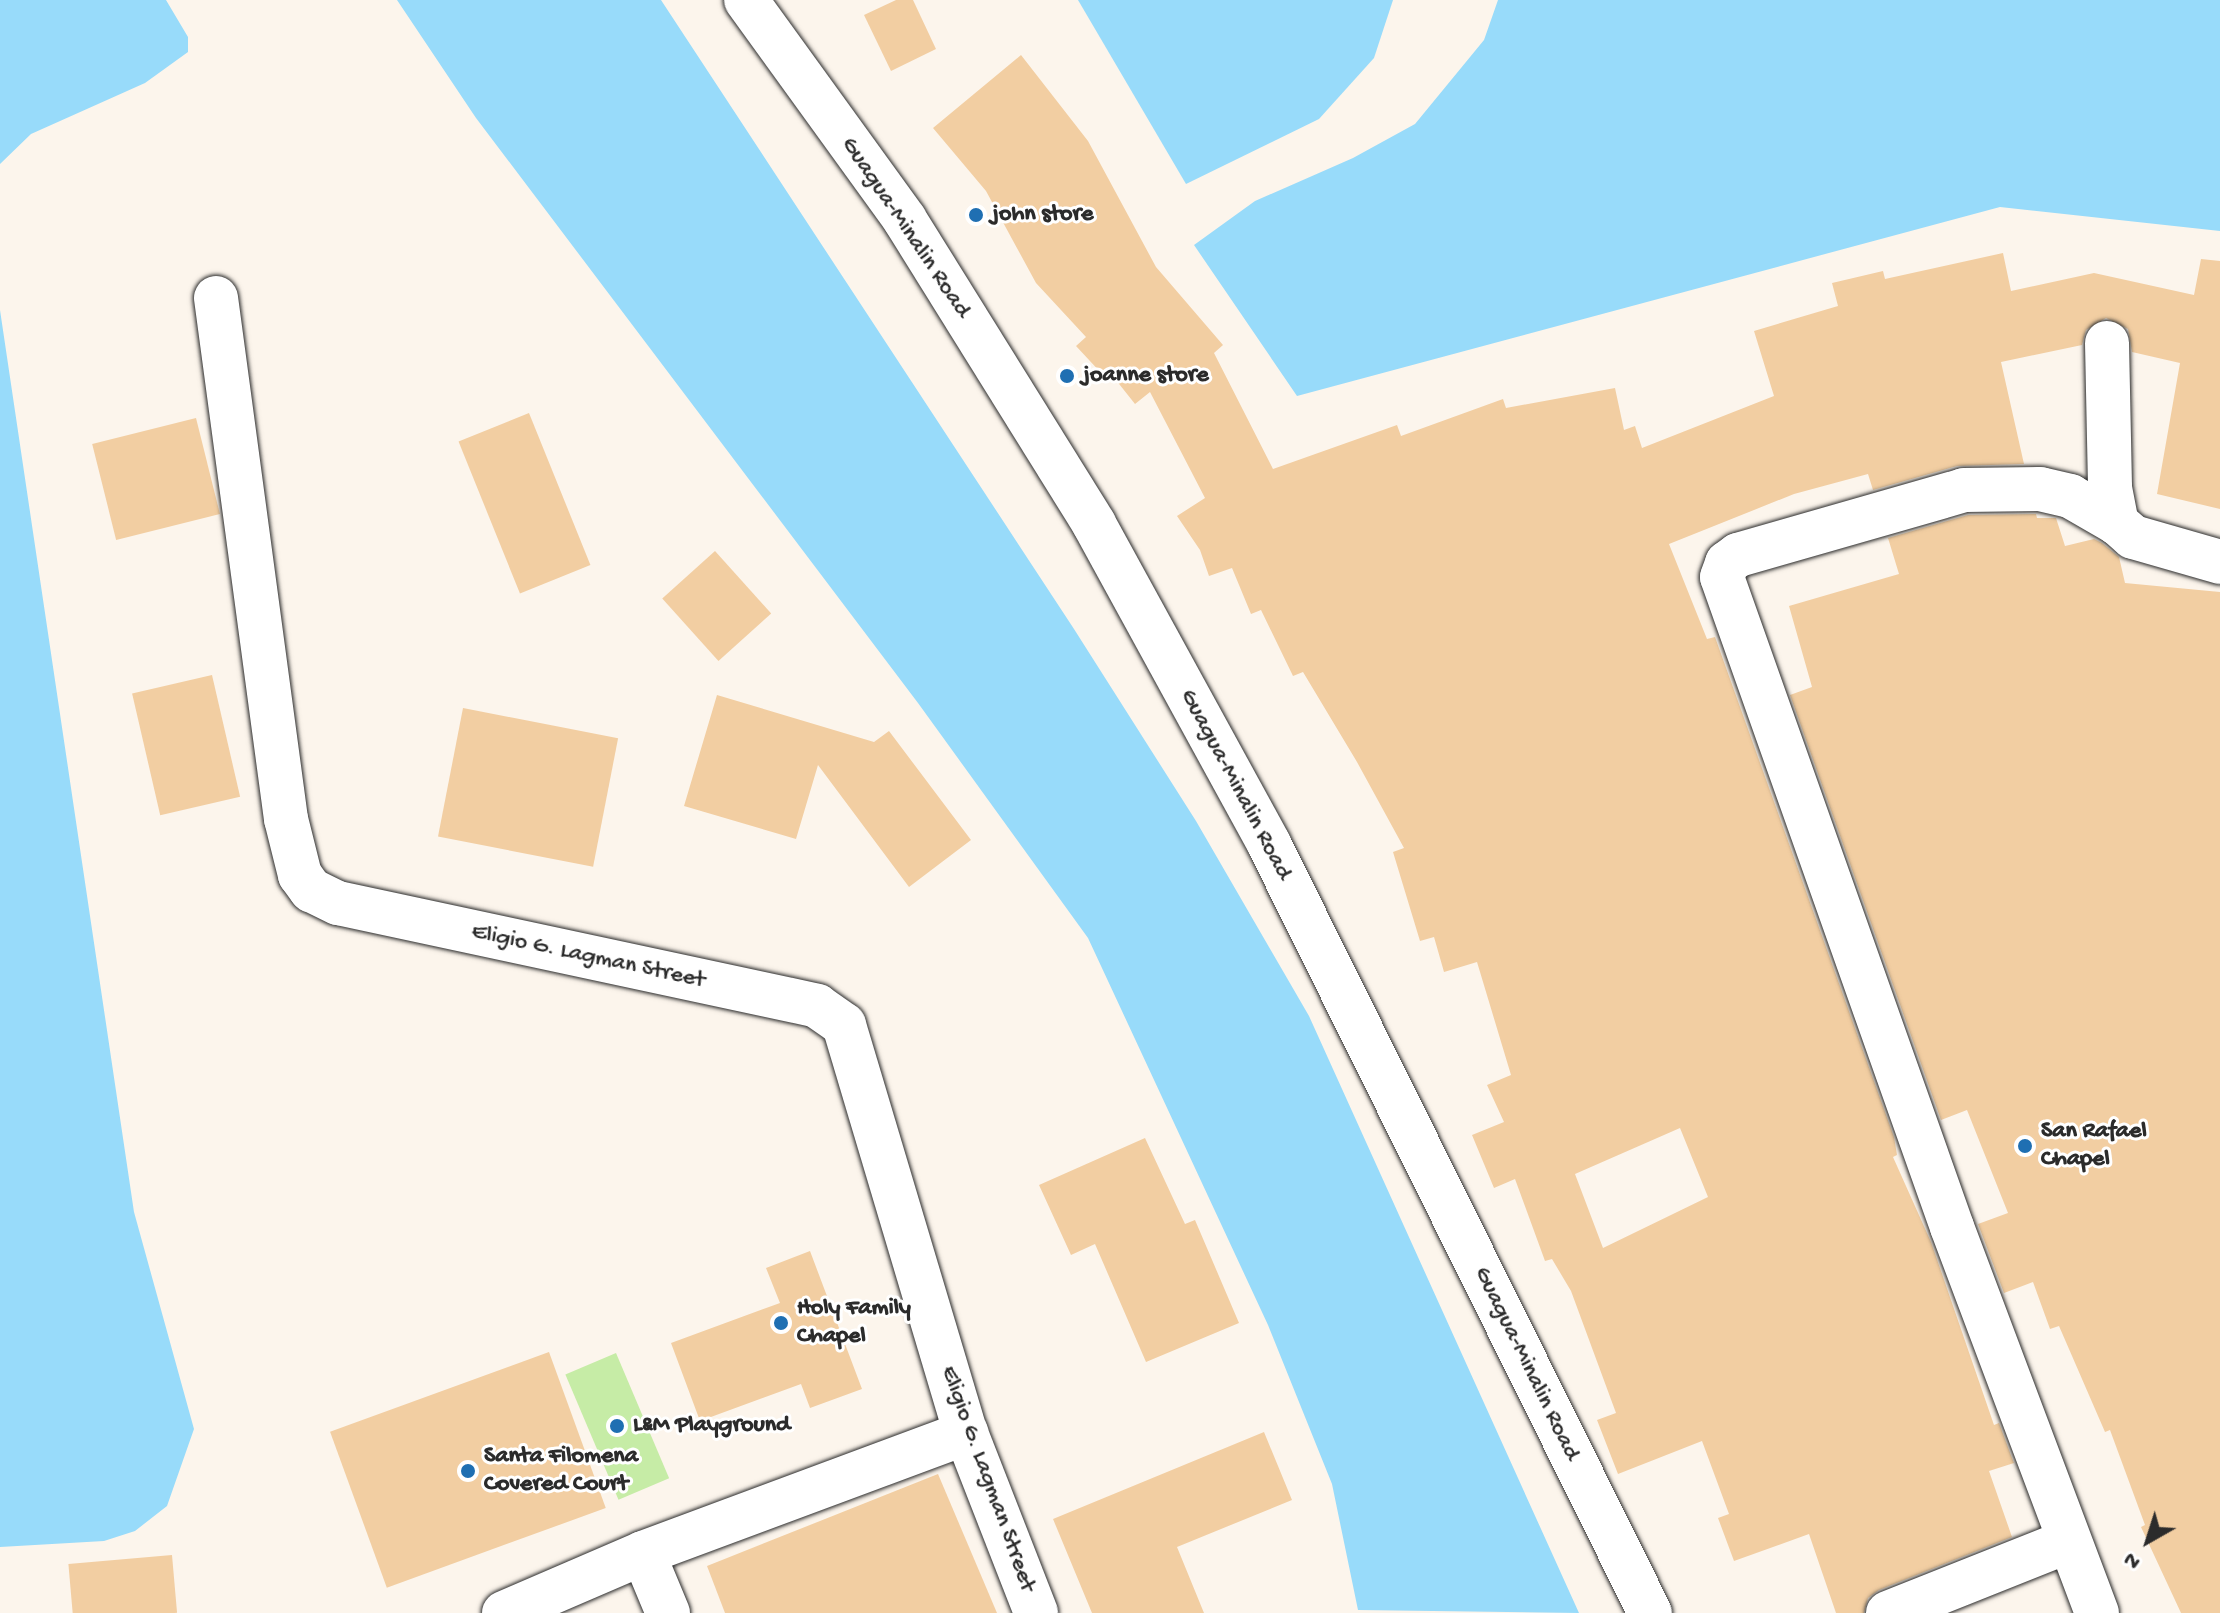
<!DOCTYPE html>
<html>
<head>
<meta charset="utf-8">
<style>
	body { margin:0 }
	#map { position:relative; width:2220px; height:1613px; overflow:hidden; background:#fcf5ec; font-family:"Gochi Hand",sans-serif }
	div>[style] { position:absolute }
	.green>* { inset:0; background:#c6eca6; transform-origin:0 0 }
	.water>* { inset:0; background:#98dbfa }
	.building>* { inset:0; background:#f2cea2; transform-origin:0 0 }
	.roads { filter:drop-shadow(0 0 2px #2b2b2b) drop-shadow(0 0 2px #2b2b2b) }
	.street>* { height:44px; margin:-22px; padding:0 22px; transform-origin:22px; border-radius:22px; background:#fff }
	.secondary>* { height:44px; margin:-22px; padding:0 22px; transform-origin:22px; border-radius:22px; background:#fff }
	.dots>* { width:22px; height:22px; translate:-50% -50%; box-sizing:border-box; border:4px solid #fff; border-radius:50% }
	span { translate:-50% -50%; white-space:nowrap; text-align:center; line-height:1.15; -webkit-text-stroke:6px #fff; paint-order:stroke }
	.poi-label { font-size:24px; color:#2b2b2b; font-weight:700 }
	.left { translate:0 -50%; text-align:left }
	.street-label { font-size:24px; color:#2b2b2b }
	.north { position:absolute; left:2108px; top:1501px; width:80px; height:80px; -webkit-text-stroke:6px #fff; paint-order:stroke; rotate:219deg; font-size:22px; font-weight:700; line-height:32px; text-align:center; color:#2b2b2b }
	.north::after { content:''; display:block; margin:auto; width:28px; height:36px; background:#2b2b2b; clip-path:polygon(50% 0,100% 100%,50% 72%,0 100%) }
</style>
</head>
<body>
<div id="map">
	<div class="green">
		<div style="left:616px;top:1353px;width:136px;height:55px;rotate:67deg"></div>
	</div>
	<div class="water">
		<div style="clip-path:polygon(0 0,166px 0,188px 37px,188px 52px,145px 83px,31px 134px,0 164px)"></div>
		<div style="clip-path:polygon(397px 0,661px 0,1074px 629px,1196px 821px,1309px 1016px,1579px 1613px,1358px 1610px,1332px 1484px,1268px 1325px,1088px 938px,918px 703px,476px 118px)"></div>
		<div style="clip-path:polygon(1078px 0,1393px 0,1374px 58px,1319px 119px,1186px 184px)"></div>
		<div style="clip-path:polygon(1498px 0,2220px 0,2220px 231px,2000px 207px,1297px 396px,1194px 245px,1255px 201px,1353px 158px,1415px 124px,1484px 40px)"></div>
		<div style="clip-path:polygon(0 310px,134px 1212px,194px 1429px,167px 1506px,135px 1531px,104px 1541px,0 1547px)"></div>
	</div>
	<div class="building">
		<div style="clip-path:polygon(896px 0,913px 0,936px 49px,891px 71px,864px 15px)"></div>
		<div style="clip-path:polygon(evenodd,1021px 55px,1088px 141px,1156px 267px,1223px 345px,1214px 353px,1273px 469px,1397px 425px,1401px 436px,1503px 399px,1506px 408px,1615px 388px,1624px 430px,1635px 426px,1642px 448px,1774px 396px,1754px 331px,1838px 306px,1832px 283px,1883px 271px,1885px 279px,2003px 253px,2011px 291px,2094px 273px,2194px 295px,2201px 259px,2220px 261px,2220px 509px,2157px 494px,2180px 363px,2132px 352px,2128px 329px,2106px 318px,2086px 330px,2082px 345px,2001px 362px,2024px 464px,1957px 466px,1873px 490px,1868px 474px,1794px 494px,1669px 544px,1707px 639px,1715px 637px,1894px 1137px,1897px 1155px,1893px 1157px,1931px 1242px,1994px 1425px,1999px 1423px,2012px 1458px,2014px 1463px,1989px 1471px,2012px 1537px,1879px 1590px,1868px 1598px,1864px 1613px,1836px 1613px,1809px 1534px,1734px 1561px,1718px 1518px,1729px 1514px,1702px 1441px,1618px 1474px,1597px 1420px,1616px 1413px,1571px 1291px,1552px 1259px,1545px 1261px,1515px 1179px,1494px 1188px,1472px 1135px,1504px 1122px,1487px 1085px,1511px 1075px,1477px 962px,1444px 972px,1434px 937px,1420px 941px,1393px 852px,1404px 848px,1357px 762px,1303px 672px,1293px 676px,1261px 610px,1251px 614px,1232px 568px,1209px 576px,1200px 550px,1177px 516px,1205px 498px,1150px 392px,1135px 404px,1108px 370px,1103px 375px,1076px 346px,1086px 337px,1036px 283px,986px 191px,933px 128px,1021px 55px,1680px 1128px,1708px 1197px,1603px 1248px,1575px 1174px,1680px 1128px)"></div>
		<div style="left:529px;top:413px;width:164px;height:76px;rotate:68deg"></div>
		<div style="left:196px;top:418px;width:99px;height:107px;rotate:76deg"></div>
		<div style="clip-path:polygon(2036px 514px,2037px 518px,2056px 518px,2065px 546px,2094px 539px,2102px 543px,2119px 557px,2125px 583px,2220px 592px,2220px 1613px,2181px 1613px,2141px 1527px,2145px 1525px,2110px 1430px,2105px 1432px,2059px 1326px,2050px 1329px,2033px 1282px,2004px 1293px,1978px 1224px,2008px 1213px,1967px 1110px,1941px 1120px,1790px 695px,1812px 687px,1789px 606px,1899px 574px,1888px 538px,1968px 515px)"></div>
		<div style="left:715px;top:551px;width:84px;height:71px;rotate:48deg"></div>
		<div style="left:212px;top:675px;width:125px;height:82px;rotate:77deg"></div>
		<div style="clip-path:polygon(717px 695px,874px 742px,889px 731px,971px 840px,909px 887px,818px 765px,796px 839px,684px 806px)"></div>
		<div style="left:463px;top:708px;width:158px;height:131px;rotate:11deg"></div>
		<div style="clip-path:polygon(1145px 1138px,1185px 1224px,1195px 1220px,1239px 1323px,1146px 1362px,1095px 1244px,1071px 1255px,1039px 1185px)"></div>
		<div style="clip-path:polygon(810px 1251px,862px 1389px,810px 1408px,801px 1384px,700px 1421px,671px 1343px,780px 1303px,766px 1268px)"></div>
		<div style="left:549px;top:1352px;width:166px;height:233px;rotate:70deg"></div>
		<div style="clip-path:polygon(1264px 1432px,1292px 1500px,1177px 1547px,1204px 1613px,1092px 1613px,1053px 1519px)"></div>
		<div style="clip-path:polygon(938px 1474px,997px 1613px,725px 1613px,707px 1566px)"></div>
		<div style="left:172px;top:1555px;width:58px;height:104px;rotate:85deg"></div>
	</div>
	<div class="roads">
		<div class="street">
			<div style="left:216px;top:298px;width:526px;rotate:82.35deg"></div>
			<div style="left:286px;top:819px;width:58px;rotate:76deg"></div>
			<div style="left:300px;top:875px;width:19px;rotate:54deg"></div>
			<div style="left:311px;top:890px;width:30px;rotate:26deg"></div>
			<div style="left:338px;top:903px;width:490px;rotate:12.1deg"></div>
			<div style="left:817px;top:1006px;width:33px;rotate:35deg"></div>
			<div style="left:844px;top:1025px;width:426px;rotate:73.4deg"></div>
			<div style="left:966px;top:1433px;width:193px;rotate:68.7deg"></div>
			<div style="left:2107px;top:343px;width:145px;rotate:88.8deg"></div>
			<div style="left:2110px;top:488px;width:36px;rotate:79deg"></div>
			<div style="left:2117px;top:523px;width:21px;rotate:41deg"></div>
			<div style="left:2133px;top:537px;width:91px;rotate:16deg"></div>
			<div style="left:643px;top:1553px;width:65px;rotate:67.4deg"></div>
			<div style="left:504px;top:1613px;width:151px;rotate:-23.3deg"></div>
			<div style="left:643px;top:1553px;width:345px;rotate:-20.4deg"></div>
			<div style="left:1888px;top:1613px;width:195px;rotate:-21.7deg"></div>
			<div style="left:2097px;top:1613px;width:412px;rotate:-110.6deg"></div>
			<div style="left:1952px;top:1227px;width:689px;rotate:-109.49deg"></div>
			<div style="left:1722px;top:577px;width:15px;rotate:-70deg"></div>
			<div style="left:1727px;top:563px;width:14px;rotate:-36deg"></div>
			<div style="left:1738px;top:555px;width:235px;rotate:-16deg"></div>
			<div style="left:1964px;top:490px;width:76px;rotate:-0.8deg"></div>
			<div style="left:2040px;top:489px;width:31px;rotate:13deg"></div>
			<div style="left:2070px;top:496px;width:54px;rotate:29.9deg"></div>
		</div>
		<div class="secondary">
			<div style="left:746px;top:0;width:271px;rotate:54.1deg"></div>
			<div style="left:905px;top:220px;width:358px;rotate:58.1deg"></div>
			<div style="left:1094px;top:524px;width:365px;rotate:61.3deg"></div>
			<div style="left:1269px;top:844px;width:858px;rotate:63.64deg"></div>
		</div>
	</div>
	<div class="dots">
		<div style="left:976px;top:215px;background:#1f6fb2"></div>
		<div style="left:1067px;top:376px;background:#1f6fb2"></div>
		<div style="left:2025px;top:1146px;background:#1f6fb2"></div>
		<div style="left:781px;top:1323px;background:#1f6fb2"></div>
		<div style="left:617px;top:1426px;background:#1f6fb2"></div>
		<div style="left:468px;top:1471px;background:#1f6fb2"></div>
	</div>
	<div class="poi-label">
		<span class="left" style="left:992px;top:215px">john store</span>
		<span class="left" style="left:1083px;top:376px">joanne store</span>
		<span class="left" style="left:2041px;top:1146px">San Rafael<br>Chapel</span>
		<span class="left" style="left:797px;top:1323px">Holy Family<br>Chapel</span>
		<span class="left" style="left:633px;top:1426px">L&amp;M Playground</span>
		<span class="left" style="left:484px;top:1471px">Santa Filomena<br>Covered Court</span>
	</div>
	<div class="street-label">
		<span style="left:905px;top:228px;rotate:56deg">Guagua-Minalin Road</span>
		<span style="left:1235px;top:785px;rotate:62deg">Guagua-Minalin Road</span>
		<span style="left:588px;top:957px;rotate:12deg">Eligio G. Lagman Street</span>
		<span style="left:1526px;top:1364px;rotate:64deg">Guagua-Minalin Road</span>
		<span style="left:987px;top:1479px;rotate:70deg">Eligio G. Lagman Street</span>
	</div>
	<div class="north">N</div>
</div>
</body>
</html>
